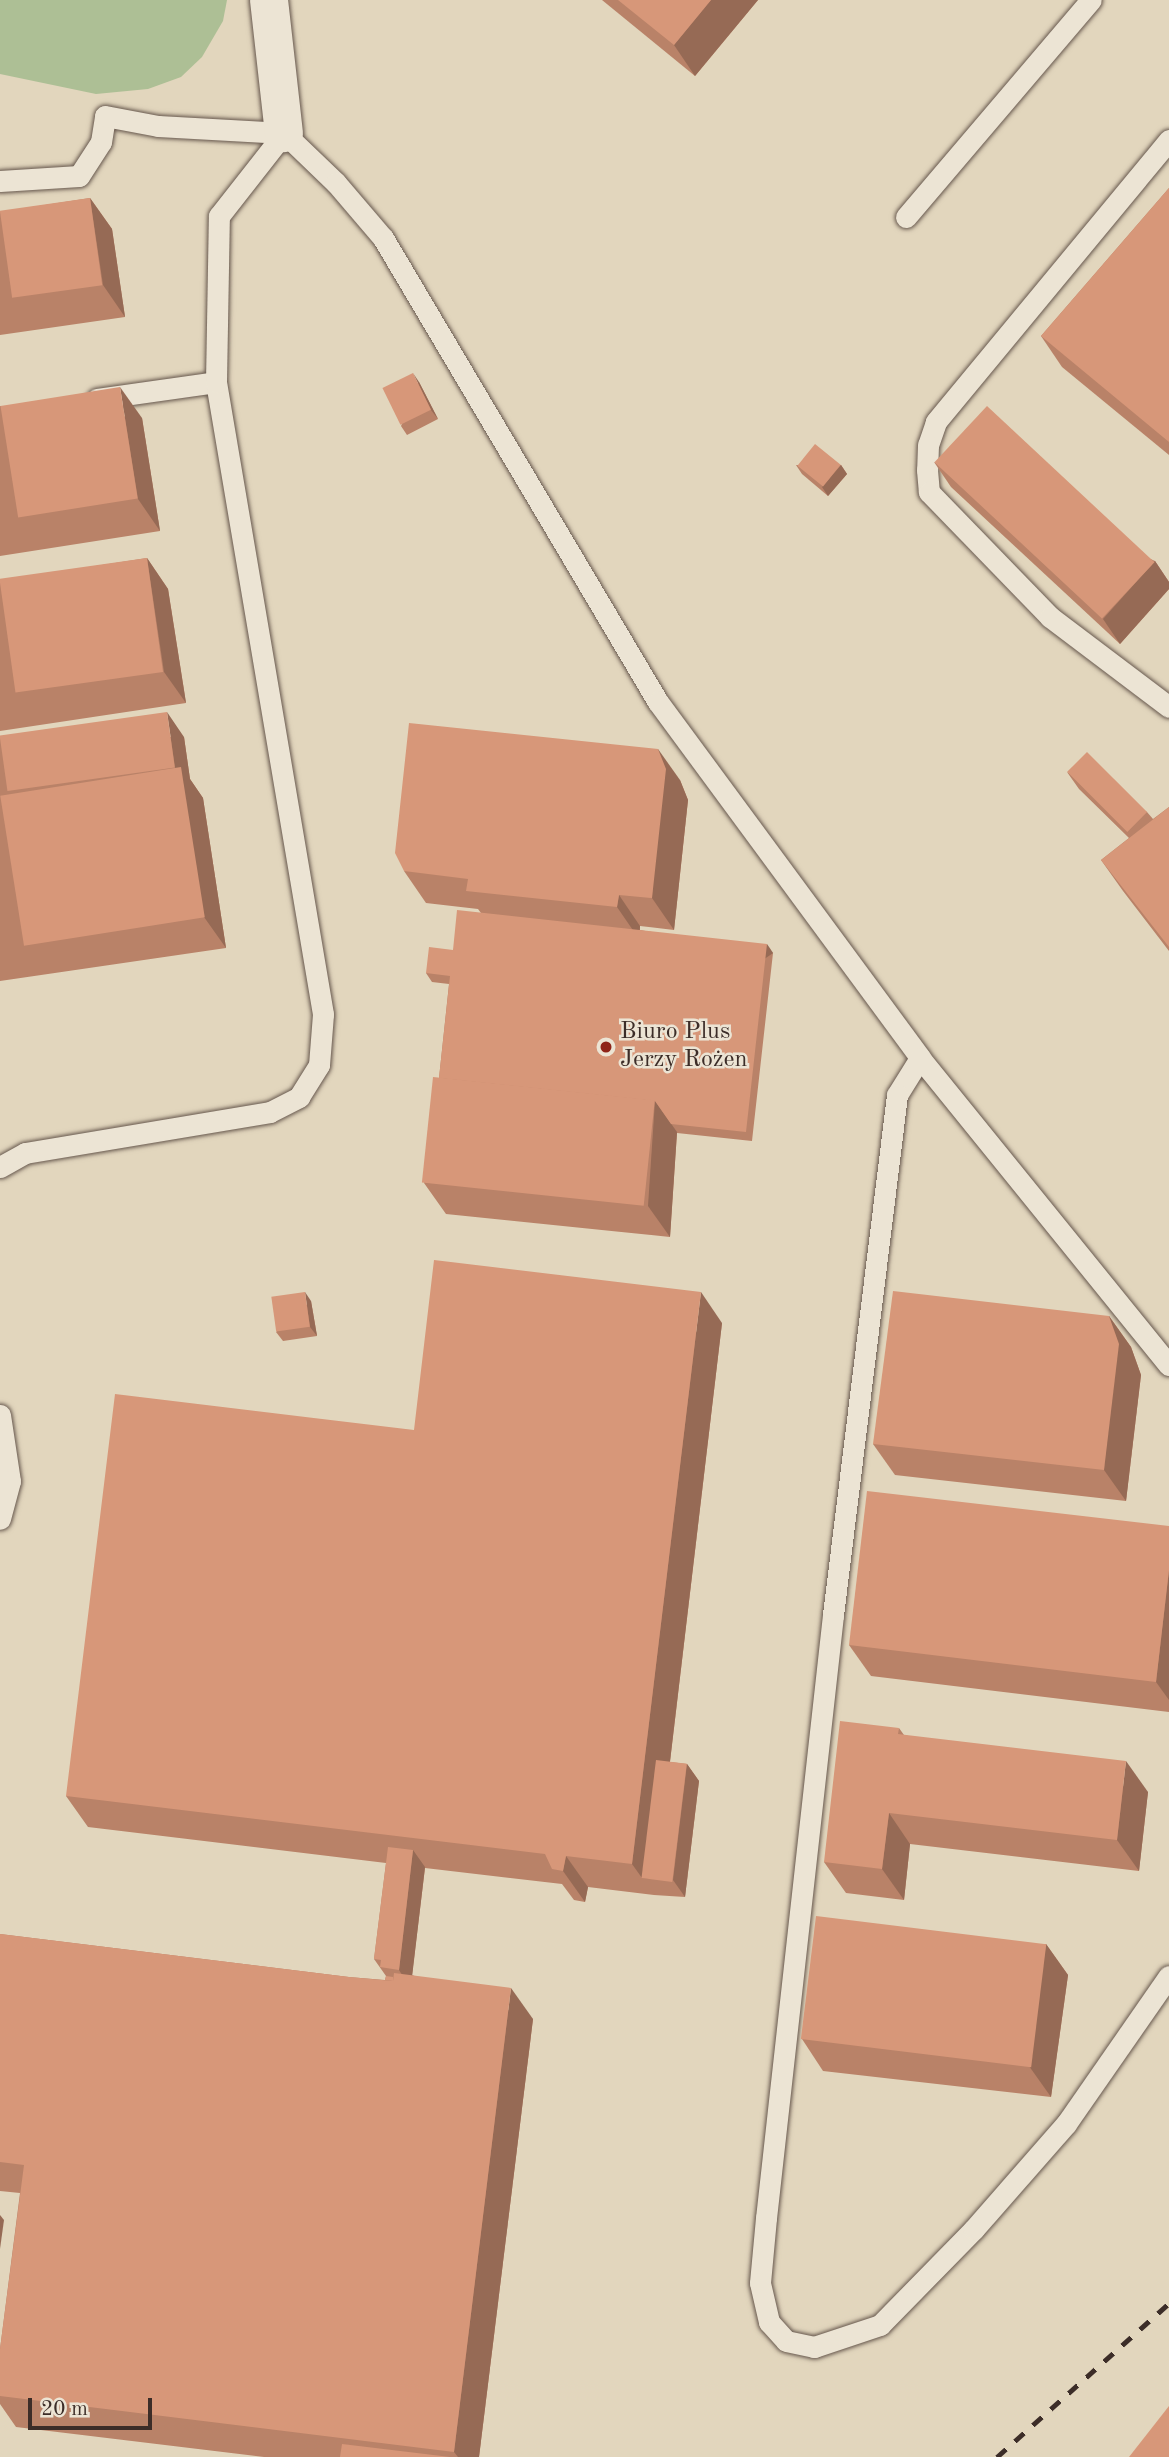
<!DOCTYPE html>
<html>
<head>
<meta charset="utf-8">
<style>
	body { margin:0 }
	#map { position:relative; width:1169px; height:2457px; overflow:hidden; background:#e2d6bd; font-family:"Old Standard TT",serif }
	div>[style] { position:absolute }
	.green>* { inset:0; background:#adbf95 }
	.roads { filter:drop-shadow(0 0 2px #66574d) drop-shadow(0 0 2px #66574d) }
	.lane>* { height:21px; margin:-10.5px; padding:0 10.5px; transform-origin:10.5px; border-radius:10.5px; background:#ece4d4 }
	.street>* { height:38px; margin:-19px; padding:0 19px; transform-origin:19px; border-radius:19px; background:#ece4d4 }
	.rail>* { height:5px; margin-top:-2.5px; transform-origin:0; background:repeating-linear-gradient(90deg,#3c2d28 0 12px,transparent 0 24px) }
	.wall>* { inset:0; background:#b98268 }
	.shaded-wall>* { inset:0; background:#966a55; transform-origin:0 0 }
	.building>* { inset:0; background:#d79779; transform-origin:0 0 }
	.dots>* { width:19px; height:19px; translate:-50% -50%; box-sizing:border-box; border:4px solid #ece4d4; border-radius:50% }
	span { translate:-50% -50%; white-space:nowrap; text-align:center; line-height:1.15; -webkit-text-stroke:5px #ece4d4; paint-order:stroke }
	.poi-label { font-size:24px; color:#3c2d28 }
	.left { translate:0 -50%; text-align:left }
	.scale { position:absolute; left:28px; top:2398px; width:124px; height:32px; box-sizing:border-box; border:4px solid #3c2d28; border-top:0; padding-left:9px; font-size:21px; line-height:24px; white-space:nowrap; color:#3c2d28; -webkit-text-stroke:5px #ece4d4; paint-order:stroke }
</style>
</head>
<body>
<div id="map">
	<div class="green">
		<div style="clip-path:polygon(0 0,227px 0,223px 21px,202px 57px,181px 77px,148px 89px,96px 94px,0 74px)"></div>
	</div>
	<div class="roads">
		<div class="lane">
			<div style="left:1169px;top:140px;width:366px;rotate:129.6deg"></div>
			<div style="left:936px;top:422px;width:24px;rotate:109deg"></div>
			<div style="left:928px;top:445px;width:25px;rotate:92deg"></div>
			<div style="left:927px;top:470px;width:22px;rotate:85deg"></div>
			<div style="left:929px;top:492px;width:174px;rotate:45.9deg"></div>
			<div style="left:1050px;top:617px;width:149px;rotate:37.1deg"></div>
			<div style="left:0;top:181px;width:79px;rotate:-3.6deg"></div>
			<div style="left:79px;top:176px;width:40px;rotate:-57.1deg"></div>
			<div style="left:101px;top:142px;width:26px;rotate:-81deg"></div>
			<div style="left:105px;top:116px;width:54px;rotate:10.7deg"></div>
			<div style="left:158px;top:126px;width:126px;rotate:3.2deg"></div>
			<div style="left:284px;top:133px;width:72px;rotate:43.9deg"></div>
			<div style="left:336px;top:183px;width:72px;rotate:49.5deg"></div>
			<div style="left:383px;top:238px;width:539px;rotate:59.35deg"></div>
			<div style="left:658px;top:702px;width:442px;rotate:53.6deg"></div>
			<div style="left:920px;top:1058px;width:395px;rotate:51deg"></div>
			<div style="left:906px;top:217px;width:285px;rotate:-49.6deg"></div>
			<div style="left:97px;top:399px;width:120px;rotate:-8.1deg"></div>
			<div style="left:920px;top:1058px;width:44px;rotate:121.9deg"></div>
			<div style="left:897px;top:1095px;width:524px;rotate:97.02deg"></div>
			<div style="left:833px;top:1615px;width:607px;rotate:96.34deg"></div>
			<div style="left:766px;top:2218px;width:65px;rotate:95.3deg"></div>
			<div style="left:760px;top:2283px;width:40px;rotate:77deg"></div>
			<div style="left:769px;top:2322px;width:25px;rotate:48deg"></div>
			<div style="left:786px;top:2341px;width:29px;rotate:12deg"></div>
			<div style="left:814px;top:2347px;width:70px;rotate:-18.4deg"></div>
			<div style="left:880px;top:2325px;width:134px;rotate:-45.6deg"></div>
			<div style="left:974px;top:2229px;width:140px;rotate:-48.8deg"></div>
			<div style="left:1066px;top:2124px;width:180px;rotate:-55.2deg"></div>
			<div style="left:0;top:1167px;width:29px;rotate:-29deg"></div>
			<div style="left:25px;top:1153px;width:248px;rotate:-9.5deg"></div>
			<div style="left:270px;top:1112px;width:33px;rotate:-27deg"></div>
			<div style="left:299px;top:1097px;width:38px;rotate:-58deg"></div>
			<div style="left:319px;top:1065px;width:51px;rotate:-85.5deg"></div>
			<div style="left:323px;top:1014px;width:641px;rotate:-99.61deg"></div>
			<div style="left:216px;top:382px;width:166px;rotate:-89deg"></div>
			<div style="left:219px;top:216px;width:105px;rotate:-51.9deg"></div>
			<div style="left:0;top:1415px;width:67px;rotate:81.4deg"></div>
			<div style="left:10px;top:1481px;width:39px;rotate:105deg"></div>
		</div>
		<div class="street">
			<div style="left:269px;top:0;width:134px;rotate:83.6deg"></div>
		</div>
	</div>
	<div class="rail">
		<div style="left:997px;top:2457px;width:231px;rotate:-41.8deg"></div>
	</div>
	<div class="wall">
		<div style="clip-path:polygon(602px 0,758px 0,695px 76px)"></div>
		<div style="clip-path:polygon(1169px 188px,1169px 455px,1062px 367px,1041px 336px)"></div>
		<div style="clip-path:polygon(90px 198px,112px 229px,125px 317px,0 335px,0 212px)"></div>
		<div style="clip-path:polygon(419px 382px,438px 419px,407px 435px,401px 426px)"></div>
		<div style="clip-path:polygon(0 406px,142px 418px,160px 531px,0 556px)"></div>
		<div style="clip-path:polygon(934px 462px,1155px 561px,1169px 582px,1169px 589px,1120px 644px,951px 487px)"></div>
		<div style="clip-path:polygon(796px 465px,841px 465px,847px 474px,828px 496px,802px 474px)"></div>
		<div style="clip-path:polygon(147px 558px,168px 589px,186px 703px,0 731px,0 581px)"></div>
		<div style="clip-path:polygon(0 736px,184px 737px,190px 779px,203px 798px,226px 948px,0 981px)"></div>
		<div style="clip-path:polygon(1067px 772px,1147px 812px,1153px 819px,1169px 807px,1169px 951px,1123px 891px,1101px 860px,1129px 838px,1079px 789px)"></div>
		<div style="clip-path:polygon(680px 780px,688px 800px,674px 930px,640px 926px,640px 930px,773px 953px,752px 1141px,677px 1133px,670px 1237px,446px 1214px,424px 1183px,439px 1078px,449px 984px,432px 982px,426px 973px,453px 950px,481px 913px,478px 909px,426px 903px,404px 871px)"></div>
		<div style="clip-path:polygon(311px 1301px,317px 1336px,283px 1341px,276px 1332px)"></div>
		<div style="clip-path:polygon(1109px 1316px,1131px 1347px,1141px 1375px,1126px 1501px,895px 1475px,873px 1444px)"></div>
		<div style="clip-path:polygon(722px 1323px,670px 1762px,687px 1764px,699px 1781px,685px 1897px,654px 1895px,588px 1887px,585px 1902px,574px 1900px,562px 1884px,425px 1868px,412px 1975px,533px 2019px,479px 2457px,264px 2457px,16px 2427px,0 2404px,0 2349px,20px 2193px,0 2191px,0 1934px,349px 1977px,385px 1980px,386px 1976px,374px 1959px,386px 1863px,88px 1827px,66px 1796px,414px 1430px)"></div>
		<div style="clip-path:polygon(1169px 1526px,1169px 1712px,871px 1676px,849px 1645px)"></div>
		<div style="clip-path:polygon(899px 1728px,904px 1735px,1148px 1792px,1139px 1871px,910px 1844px,904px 1900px,846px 1893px,824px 1862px)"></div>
		<div style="clip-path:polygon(1046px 1944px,1068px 1975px,1051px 2097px,823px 2071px,802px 2039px)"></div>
	</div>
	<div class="shaded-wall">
		<div style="clip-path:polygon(711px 0,758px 0,695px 76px,674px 45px)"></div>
		<div style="clip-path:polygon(90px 198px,112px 229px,125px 317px,103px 285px)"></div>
		<div style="clip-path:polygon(413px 373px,419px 382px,438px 419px,431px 410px)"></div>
		<div style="clip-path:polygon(120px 387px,142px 418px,160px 531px,138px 499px)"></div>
		<div style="clip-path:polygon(841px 465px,847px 474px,828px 496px,822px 487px)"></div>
		<div style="clip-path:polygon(147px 558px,168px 589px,186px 703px,164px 672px)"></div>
		<div style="clip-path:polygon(1155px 561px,1169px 582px,1169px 589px,1120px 644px,1103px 619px)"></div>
		<div style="clip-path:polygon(167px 712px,184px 737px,190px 779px,203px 798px,226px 948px,204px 917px,176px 774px)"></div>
		<div style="clip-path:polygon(658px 749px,680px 780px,688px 800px,674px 930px,652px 898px)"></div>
		<div style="clip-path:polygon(619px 895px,640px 926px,639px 939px,617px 907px)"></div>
		<div style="left:767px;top:944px;width:11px;height:189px;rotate:56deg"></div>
		<div style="clip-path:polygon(655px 1101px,677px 1132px,670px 1237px,648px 1206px)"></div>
		<div style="clip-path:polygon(305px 1292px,311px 1301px,317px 1336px,310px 1327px)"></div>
		<div style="clip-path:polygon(701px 1292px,722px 1323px,656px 1879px,642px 1878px,632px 1864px)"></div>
		<div style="clip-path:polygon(1109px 1316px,1131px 1347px,1141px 1375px,1126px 1501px,1104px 1470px)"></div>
		<div style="clip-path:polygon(1169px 1570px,1169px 1700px,1156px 1682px)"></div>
		<div style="clip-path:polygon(1126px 1761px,1148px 1792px,1139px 1871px,1117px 1840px)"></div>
		<div style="clip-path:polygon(687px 1764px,699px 1781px,685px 1897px,673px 1880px)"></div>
		<div style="clip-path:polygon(889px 1813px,910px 1844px,904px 1900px,882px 1869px)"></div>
		<div style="clip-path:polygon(413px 1850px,425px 1867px,408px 2011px,404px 1978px,399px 1970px)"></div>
		<div style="clip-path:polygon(566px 1856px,588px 1887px,585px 1902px,563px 1871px)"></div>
		<div style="clip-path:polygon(1046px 1944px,1068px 1975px,1051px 2097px,1029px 2066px)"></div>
		<div style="clip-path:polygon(511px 1988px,533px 2019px,479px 2457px,458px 2457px,454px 2452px)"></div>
		<div style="clip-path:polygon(0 2215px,4px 2220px,0 2249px)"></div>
	</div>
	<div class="building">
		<div style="clip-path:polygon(618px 0,711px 0,674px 45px)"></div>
		<div style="clip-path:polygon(1169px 188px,1169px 442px,1041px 336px)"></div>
		<div style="left:90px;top:198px;width:88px;height:91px;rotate:82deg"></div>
		<div style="left:413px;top:373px;width:41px;height:34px;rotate:64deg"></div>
		<div style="left:120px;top:387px;width:113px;height:121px;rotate:81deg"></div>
		<div style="left:987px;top:406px;width:229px;height:77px;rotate:43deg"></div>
		<div style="left:815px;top:444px;width:33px;height:28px;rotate:39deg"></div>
		<div style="left:147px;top:558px;width:115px;height:149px;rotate:82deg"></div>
		<div style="left:167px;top:712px;width:56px;height:169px;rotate:82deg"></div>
		<div style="clip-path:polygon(409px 723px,658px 749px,666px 769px,652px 898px,619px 895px,617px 907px,466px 891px,468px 879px,404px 871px,395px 853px)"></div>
		<div style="left:1087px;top:752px;width:85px;height:28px;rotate:45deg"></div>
		<div style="left:181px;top:767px;width:152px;height:183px;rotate:81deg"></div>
		<div style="clip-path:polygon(1169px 807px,1169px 947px,1101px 860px)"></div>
		<div style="clip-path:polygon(457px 910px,767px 944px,746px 1132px,671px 1124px,655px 1101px,439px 1078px,450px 976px,426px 973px,429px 947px,453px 950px)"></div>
		<div style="left:433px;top:1077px;width:223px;height:106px;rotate:6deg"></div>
		<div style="clip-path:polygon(434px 1260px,701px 1292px,632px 1864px,566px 1856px,563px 1871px,552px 1869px,545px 1854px,66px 1796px,115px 1394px,414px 1430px)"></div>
		<div style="clip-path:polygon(893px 1291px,1109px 1316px,1119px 1344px,1104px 1470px,873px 1444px)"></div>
		<div style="left:305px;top:1292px;width:35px;height:34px;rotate:82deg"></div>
		<div style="clip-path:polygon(867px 1491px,1169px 1526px,1169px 1570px,1156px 1682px,849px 1645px)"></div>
		<div style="clip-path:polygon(840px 1721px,899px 1728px,898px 1734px,1126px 1761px,1117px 1840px,889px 1813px,882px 1869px,824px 1862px)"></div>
		<div style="left:656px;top:1760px;width:31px;height:119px;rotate:7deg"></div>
		<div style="clip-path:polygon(388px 1847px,413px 1850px,399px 1970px,380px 1967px,381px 1960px,374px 1959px)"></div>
		<div style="left:816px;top:1916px;width:232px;height:124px;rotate:7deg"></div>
		<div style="clip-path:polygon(0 1934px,349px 1977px,393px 1981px,394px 1973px,511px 1988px,454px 2452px,0 2396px,0 2349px,24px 2165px,0 2162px)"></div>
		<div style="clip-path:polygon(386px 1976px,393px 1977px,393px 1981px,385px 1980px)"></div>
		<div style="clip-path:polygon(1169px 2406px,1169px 2457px,1129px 2457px)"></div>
		<div style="clip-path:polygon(342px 2444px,450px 2457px,340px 2457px)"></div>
	</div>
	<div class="dots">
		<div style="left:606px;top:1047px;background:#8f2418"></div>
	</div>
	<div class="poi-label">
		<span class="left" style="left:620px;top:1047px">Biuro Plus<br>Jerzy Rożen</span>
	</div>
	<div class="scale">20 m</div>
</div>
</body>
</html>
